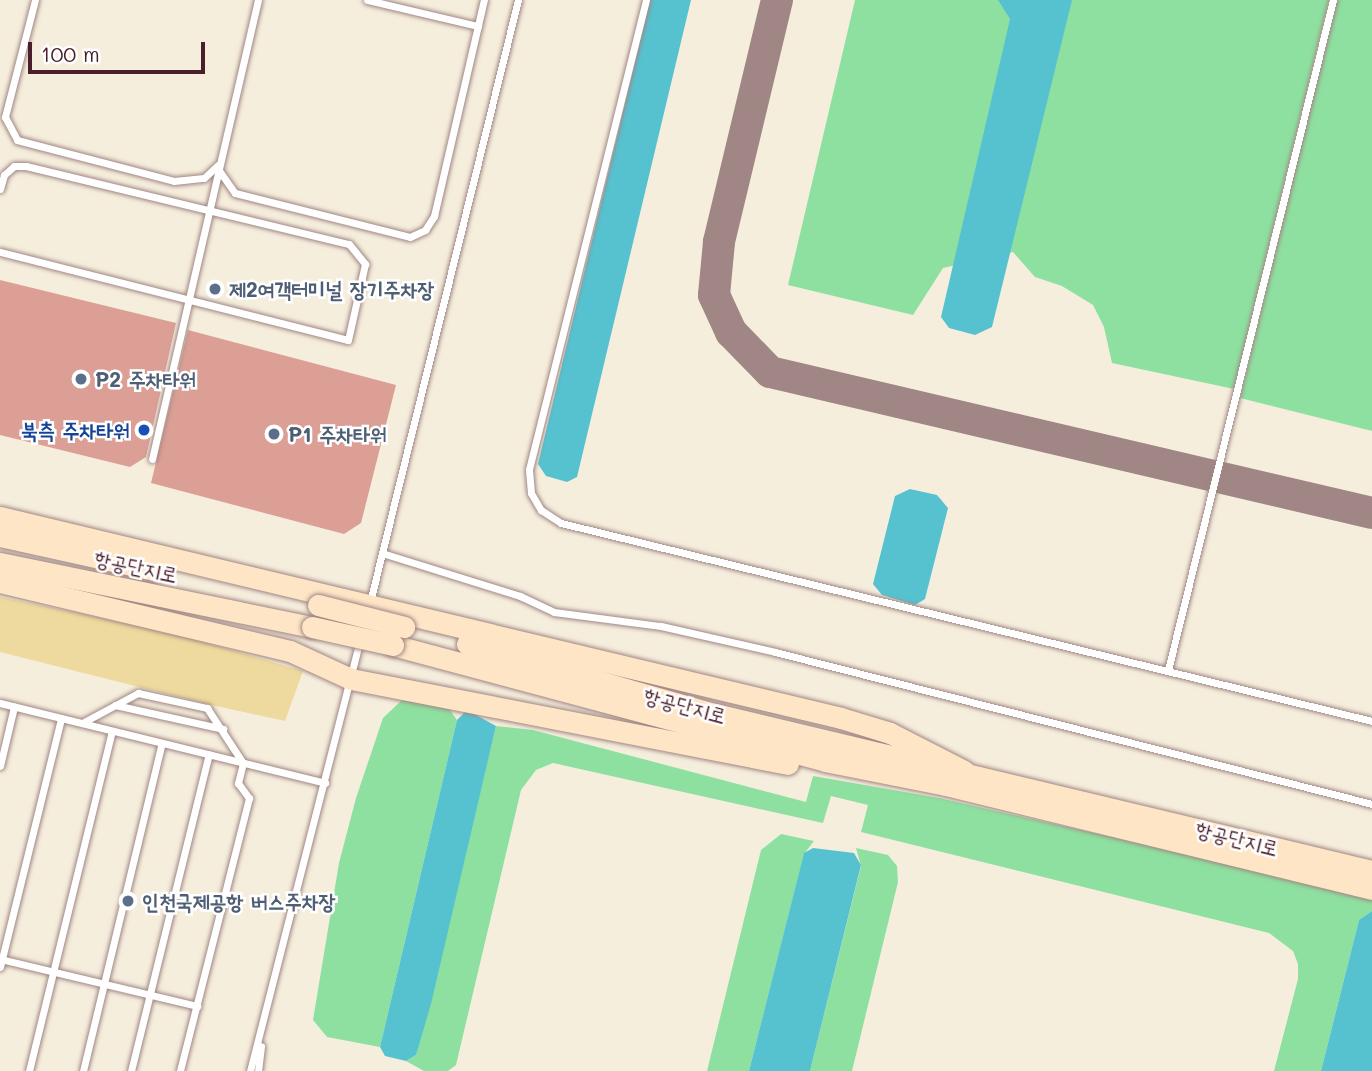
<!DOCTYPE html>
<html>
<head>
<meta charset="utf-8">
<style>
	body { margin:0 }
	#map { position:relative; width:1372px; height:1071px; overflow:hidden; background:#f6eedd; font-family:Mali,"Poor Story",sans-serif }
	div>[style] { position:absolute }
	.green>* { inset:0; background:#8ee0a0 }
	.sand>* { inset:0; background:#eeda9e }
	.water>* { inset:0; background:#56c2d0 }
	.taxiway>* { height:32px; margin:-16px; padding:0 16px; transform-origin:16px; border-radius:16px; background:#a08684 }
	.building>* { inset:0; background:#dc9f95 }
	.roads { filter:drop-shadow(0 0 2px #a08684) drop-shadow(0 0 2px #a08684) }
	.lane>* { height:7px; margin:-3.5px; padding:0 3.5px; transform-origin:3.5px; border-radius:3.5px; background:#fff }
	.secondary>* { height:21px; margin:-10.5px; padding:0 10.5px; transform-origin:10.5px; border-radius:10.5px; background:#fee5c5 }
	.bridges { filter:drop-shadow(0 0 2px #a08684) drop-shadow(0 0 2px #a08684) }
	.secondary-bridge>* { height:21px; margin:-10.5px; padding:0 10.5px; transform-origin:10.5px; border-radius:10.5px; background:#fee5c5 }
	.dots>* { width:19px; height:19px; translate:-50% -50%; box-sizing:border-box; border:4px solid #fff; border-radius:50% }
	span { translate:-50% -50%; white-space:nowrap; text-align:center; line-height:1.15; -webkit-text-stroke:5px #fff; paint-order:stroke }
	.service-label { font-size:21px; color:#4e5e75; font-weight:700 }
	.left { translate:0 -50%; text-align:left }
	.transit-label { font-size:21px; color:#164399; font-weight:700 }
	.right { translate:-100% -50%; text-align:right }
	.street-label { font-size:21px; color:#4a1f2b }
	.scale { position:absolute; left:28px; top:42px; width:177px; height:32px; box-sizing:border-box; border:4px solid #4a1f2b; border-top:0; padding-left:9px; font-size:21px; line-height:24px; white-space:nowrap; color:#4a1f2b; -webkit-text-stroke:5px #fff; paint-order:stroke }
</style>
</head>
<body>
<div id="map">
	<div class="green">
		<div style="clip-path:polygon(855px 0,1329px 0,1234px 389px,1112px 363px,1104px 327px,1093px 305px,1062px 286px,1035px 277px,1013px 252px,943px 268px,913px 315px,788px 285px)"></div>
		<div style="clip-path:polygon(1336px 0,1372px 0,1372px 431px,1240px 398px)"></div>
		<div style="clip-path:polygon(403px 699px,447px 706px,457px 720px,380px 1047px,327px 1037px,313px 1020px,339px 863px,356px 798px,383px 718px)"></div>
		<div style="clip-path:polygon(496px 726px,533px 730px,806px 802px,813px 776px,939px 798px,1372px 896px,1372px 911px,1359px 920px,1321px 1071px,1274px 1071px,1298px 979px,1298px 964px,1293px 951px,1269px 933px,861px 832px,868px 805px,831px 796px,823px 823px,553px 763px,536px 770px,521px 790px,456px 1065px,448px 1071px,424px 1071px,406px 1061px,416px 1055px)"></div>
		<div style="clip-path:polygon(781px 834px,814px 841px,804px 854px,749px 1071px,707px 1071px,761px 850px)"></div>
		<div style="clip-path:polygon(856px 848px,888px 855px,897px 866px,898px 882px,852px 1071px,810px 1071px,861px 866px)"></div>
	</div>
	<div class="sand">
		<div style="clip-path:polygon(0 597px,111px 620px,123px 618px,303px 671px,285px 721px,207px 704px,0 652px)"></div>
	</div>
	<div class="water">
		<div style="clip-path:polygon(650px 0,691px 0,577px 477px,567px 482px,546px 476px,538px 464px)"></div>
		<div style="clip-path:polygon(998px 0,1072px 0,992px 327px,975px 335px,949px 328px,941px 317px,1010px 19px)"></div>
		<div style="clip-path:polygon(910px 489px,937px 495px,948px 508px,925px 599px,915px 605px,882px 595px,873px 584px,895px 496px)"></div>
		<div style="clip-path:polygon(467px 710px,496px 726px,431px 1004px,416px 1055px,406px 1061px,385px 1056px,380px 1047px,457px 720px)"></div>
		<div style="clip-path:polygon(813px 848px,854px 853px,861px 865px,810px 1071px,749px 1071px,804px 853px)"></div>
		<div style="clip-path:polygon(1372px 911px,1372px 1071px,1321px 1071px,1359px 920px)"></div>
	</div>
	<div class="taxiway">
		<div style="left:777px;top:0;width:249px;rotate:103.5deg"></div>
		<div style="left:719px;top:242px;width:53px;rotate:95.4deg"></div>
		<div style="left:714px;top:295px;width:41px;rotate:65.3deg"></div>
		<div style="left:731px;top:332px;width:56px;rotate:45.7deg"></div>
		<div style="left:770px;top:372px;width:618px;rotate:13.18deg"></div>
	</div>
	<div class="building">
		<div style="clip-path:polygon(0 280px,176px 323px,146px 457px,130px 467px,0 435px)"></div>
		<div style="clip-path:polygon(188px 330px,396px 385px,361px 523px,344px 534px,151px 483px)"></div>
	</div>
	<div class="roads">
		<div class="lane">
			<div style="left:35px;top:0;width:121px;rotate:104.4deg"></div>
			<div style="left:5px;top:117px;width:26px;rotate:62deg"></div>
			<div style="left:17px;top:140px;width:162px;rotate:14.6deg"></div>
			<div style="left:174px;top:181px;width:30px;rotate:-6deg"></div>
			<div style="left:204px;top:178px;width:19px;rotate:-43deg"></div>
			<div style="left:367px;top:0;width:114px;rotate:13.2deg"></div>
			<div style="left:646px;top:0;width:484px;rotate:104deg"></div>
			<div style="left:529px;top:470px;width:23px;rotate:85deg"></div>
			<div style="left:531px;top:493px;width:20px;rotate:60deg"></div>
			<div style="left:541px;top:510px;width:24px;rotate:33deg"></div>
			<div style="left:561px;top:523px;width:835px;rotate:13.72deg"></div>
			<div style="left:218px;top:169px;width:29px;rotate:55deg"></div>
			<div style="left:235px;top:193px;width:180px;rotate:14.1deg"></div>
			<div style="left:410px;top:237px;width:17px;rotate:-25deg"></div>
			<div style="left:425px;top:230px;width:17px;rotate:-57deg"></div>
			<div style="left:434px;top:216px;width:222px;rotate:-77deg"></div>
			<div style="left:0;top:189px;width:15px;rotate:-74deg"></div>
			<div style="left:4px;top:175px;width:13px;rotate:-42deg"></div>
			<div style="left:14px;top:166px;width:12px"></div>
			<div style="left:26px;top:166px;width:332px;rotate:13.6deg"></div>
			<div style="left:349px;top:244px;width:26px;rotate:51deg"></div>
			<div style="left:365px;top:264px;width:78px;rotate:102.6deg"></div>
			<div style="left:348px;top:340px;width:359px;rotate:-165.8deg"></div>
			<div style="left:152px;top:459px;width:471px;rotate:-77deg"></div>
			<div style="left:382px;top:553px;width:145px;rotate:17.3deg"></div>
			<div style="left:520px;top:596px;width:38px;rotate:25deg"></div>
			<div style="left:554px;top:612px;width:108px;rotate:7.5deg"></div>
			<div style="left:661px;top:626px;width:117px;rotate:12.8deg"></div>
			<div style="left:775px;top:652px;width:616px;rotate:14.28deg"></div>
			<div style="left:370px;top:602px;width:620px;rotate:-76.19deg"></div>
			<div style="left:1168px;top:670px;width:690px;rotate:-76.17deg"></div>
			<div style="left:0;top:703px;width:335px;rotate:13.8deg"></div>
			<div style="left:115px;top:705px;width:111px;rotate:12.5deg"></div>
			<div style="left:82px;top:723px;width:64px;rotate:-28.2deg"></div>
			<div style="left:138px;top:693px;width:71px;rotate:12.3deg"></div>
			<div style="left:207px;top:708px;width:66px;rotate:56.8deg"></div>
			<div style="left:243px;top:763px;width:21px;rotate:104deg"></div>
			<div style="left:238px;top:783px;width:19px;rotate:54deg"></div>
			<div style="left:249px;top:798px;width:282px;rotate:104.2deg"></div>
			<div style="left:0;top:766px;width:61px;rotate:-76.7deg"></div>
			<div style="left:0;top:959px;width:203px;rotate:13.4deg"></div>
			<div style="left:0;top:967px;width:256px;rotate:-76.2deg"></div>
			<div style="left:29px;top:1071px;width:350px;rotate:-76.3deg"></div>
			<div style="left:83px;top:1071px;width:337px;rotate:-76.5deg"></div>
			<div style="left:131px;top:1071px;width:326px;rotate:-76.2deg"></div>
			<div style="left:250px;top:1071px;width:444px;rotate:-75.7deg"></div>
			<div style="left:258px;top:1071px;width:25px;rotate:-83deg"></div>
		</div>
		<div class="secondary">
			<div style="left:0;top:517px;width:865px;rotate:13.44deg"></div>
			<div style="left:841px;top:718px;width:51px;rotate:17deg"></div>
			<div style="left:890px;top:733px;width:83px;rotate:27.2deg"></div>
			<div style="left:0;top:536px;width:159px;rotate:12.4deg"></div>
			<div style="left:0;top:563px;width:318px;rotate:11.6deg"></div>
			<div style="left:0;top:582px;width:298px;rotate:13.4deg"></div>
			<div style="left:290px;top:651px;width:67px;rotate:24.7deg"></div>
			<div style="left:351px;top:679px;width:445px;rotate:11deg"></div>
			<div style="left:467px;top:644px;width:258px;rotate:15.8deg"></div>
			<div style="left:715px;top:714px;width:675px;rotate:13.44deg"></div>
			<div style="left:393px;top:645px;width:447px;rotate:15deg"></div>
			<div style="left:825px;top:761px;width:123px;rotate:11.2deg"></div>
			<div style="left:946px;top:785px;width:439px;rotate:13.7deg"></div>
		</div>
	</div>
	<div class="bridges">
		<div class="secondary-bridge">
			<div style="left:318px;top:605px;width:89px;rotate:14.3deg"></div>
			<div style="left:312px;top:627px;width:83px;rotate:12.5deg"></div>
		</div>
	</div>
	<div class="dots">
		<div style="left:215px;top:289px;background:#5c6f8a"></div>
		<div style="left:81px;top:379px;background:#5c6f8a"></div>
		<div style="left:144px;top:430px;background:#1a4fb4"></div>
		<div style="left:274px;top:434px;background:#5c6f8a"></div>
		<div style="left:128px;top:901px;background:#5c6f8a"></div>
	</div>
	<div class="service-label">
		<span class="left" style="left:229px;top:289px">제2여객터미널 장기주차장</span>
		<span class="left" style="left:95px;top:379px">P2 주차타워</span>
		<span class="left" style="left:288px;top:434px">P1 주차타워</span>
		<span class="left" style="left:142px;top:901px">인천국제공항 버스주차장</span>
	</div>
	<div class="transit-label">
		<span class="right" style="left:130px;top:430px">북측 주차타워</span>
	</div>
	<div class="street-label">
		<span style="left:136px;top:566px;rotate:12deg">항공단지로</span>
		<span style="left:685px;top:705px;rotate:15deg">항공단지로</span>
		<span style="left:1237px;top:838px;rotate:14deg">항공단지로</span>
	</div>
	<div class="scale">100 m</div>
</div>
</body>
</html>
